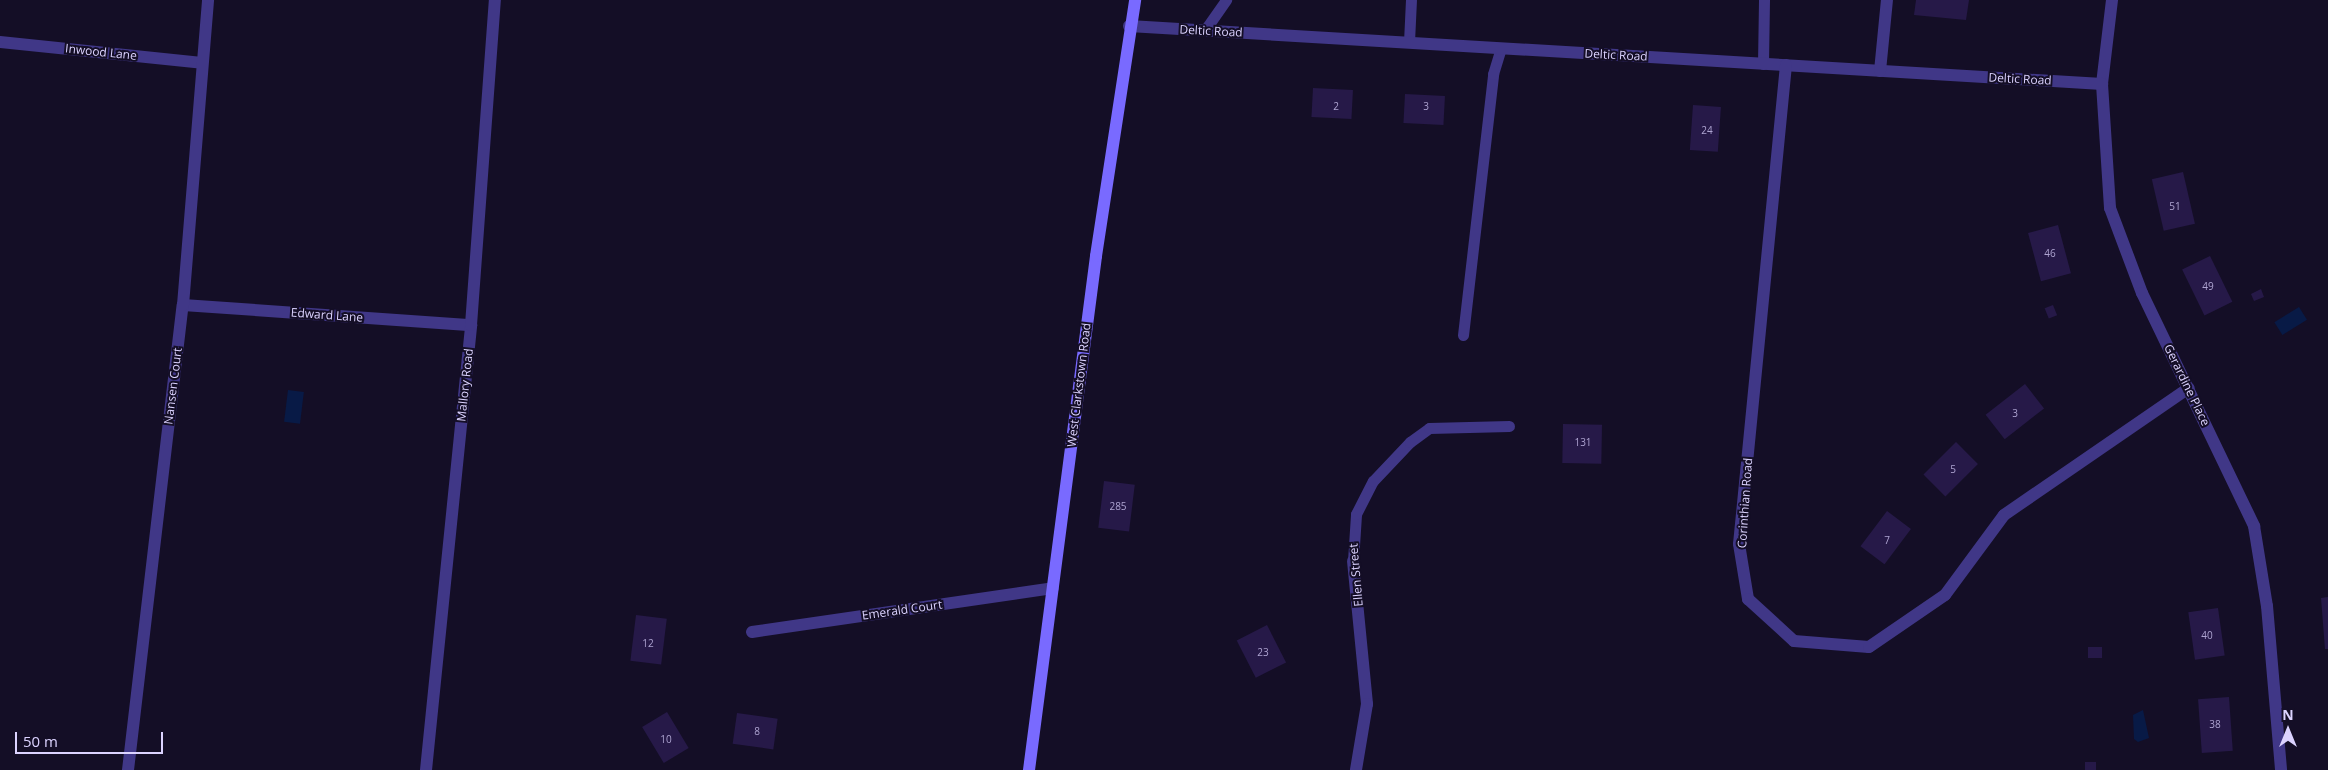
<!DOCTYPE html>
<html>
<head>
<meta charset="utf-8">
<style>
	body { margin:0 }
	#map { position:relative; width:2328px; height:770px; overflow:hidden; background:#140e26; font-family:"Open Sans",sans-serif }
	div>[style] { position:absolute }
	.water>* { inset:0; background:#081a46; transform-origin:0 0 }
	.building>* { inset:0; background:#261948; transform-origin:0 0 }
	.lane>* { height:11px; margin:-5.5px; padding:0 5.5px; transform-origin:5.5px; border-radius:5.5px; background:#403787 }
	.street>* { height:12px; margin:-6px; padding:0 6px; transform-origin:6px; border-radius:6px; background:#403787 }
	.secondary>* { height:12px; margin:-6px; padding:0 6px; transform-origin:6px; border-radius:6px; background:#796aff }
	span { translate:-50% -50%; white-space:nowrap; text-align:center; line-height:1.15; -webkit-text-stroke:4px #140e26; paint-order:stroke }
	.number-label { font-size:10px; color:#aea4d1 }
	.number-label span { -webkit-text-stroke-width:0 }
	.street-label { font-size:12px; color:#dcd3ff }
	.north { position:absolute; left:2263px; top:705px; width:50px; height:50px; -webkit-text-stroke:4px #140e26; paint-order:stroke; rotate:0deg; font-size:14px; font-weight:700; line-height:20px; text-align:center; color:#dcd3ff }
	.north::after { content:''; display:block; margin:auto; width:18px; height:22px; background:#dcd3ff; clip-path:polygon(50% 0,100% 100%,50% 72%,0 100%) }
	.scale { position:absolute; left:15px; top:732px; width:148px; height:22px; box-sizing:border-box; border:2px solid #dcd3ff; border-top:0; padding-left:6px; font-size:15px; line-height:18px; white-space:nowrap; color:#dcd3ff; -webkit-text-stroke:4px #140e26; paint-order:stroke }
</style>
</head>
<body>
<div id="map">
	<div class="water">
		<div style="left:2299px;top:307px;width:15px;height:29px;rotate:58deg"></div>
		<div style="left:288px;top:390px;width:16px;height:32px;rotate:7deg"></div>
		<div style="clip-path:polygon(2143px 710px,2149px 738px,2138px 742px,2134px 739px,2133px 715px)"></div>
	</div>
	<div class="building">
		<div style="clip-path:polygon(1916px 0,1969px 0,1966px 20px,1914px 15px)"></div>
		<div style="left:1313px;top:88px;width:40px;height:29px;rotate:3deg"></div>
		<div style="left:1405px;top:94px;width:40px;height:29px;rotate:3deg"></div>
		<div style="left:1693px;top:105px;width:28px;height:45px;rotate:4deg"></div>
		<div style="left:2183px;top:172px;width:53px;height:32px;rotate:77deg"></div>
		<div style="left:2058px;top:225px;width:50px;height:31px;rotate:75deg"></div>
		<div style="left:2210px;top:256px;width:51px;height:31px;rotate:64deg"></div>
		<div style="clip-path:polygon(2261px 289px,2264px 297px,2254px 301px,2251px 294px)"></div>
		<div style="left:2053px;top:305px;width:11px;height:9px;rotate:68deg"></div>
		<div style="left:2025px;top:384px;width:31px;height:50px;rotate:52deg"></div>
		<div style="left:1563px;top:424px;width:39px;height:39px;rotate:1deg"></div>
		<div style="left:1956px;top:442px;width:31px;height:46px;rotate:45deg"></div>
		<div style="left:1104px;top:481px;width:31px;height:47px;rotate:7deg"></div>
		<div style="left:1887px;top:511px;width:30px;height:44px;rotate:37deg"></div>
		<div style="clip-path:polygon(2328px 597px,2328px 649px,2325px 649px,2321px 598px)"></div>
		<div style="left:2218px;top:608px;width:48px;height:30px;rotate:82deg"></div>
		<div style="left:636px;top:615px;width:31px;height:46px;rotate:7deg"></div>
		<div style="left:1267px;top:625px;width:42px;height:34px;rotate:63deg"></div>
		<div style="left:2088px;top:647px;width:14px;height:11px"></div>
		<div style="left:2229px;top:697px;width:54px;height:31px;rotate:86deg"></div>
		<div style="left:667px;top:712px;width:42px;height:29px;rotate:59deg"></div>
		<div style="left:737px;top:713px;width:41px;height:31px;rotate:8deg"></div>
		<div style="left:2085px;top:762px;width:11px;height:8px"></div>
	</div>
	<div class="lane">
		<div style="left:1205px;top:30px;width:37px;rotate:-55deg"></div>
		<div style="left:1409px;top:42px;width:42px;rotate:-87.3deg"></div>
		<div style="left:1763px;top:64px;width:64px;rotate:-89.1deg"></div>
		<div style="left:1463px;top:335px;width:263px;rotate:-83.4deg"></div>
		<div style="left:1493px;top:74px;width:27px;rotate:-73deg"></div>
		<div style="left:1353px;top:561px;width:47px;rotate:-86.3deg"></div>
		<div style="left:1356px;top:514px;width:37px;rotate:-63deg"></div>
		<div style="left:1373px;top:481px;width:54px;rotate:-46.5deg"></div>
		<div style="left:1410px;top:442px;width:24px;rotate:-36deg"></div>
		<div style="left:1429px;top:428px;width:80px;rotate:-1.4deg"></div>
	</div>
	<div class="street">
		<div style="left:2112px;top:0;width:85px;rotate:96.8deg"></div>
		<div style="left:2102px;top:84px;width:124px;rotate:86.3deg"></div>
		<div style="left:2110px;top:208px;width:91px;rotate:69.4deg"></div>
		<div style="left:2142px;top:293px;width:259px;rotate:64.3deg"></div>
		<div style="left:2254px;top:526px;width:81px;rotate:80.8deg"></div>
		<div style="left:2267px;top:606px;width:165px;rotate:85.1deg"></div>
		<div style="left:1129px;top:26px;width:975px;rotate:3.41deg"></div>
		<div style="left:0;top:42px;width:203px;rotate:5.9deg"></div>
		<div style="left:1786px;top:65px;width:481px;rotate:95.6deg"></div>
		<div style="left:1739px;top:544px;width:56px;rotate:80.7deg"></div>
		<div style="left:1748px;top:599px;width:62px;rotate:42.4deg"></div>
		<div style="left:1794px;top:641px;width:75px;rotate:4.6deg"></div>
		<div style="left:1869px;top:647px;width:92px;rotate:-34.4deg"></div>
		<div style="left:1945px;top:595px;width:99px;rotate:-53.6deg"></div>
		<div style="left:2004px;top:515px;width:224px;rotate:-34.5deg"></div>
		<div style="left:1880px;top:71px;width:71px;rotate:-84.4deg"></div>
		<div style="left:183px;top:305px;width:289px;rotate:4deg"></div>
		<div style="left:1353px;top:561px;width:144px;rotate:84.4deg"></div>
		<div style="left:1367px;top:704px;width:67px;rotate:99.5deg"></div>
		<div style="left:752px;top:632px;width:304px;rotate:-8.3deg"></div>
		<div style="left:128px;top:770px;width:468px;rotate:-83.3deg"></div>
		<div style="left:183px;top:305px;width:306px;rotate:-85.3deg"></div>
		<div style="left:426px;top:770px;width:447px;rotate:-84.2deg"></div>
		<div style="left:471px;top:325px;width:326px;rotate:-85.8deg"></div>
	</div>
	<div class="secondary">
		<div style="left:1029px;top:770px;width:518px;rotate:-82.57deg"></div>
		<div style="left:1096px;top:256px;width:259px;rotate:-81.3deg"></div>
	</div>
	<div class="number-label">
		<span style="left:1336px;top:107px">2</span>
		<span style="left:1426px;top:107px">3</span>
		<span style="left:1707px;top:131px">24</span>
		<span style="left:2175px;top:207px">51</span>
		<span style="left:2050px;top:254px">46</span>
		<span style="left:2208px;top:287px">49</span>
		<span style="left:2015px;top:414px">3</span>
		<span style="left:1583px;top:443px">131</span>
		<span style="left:1953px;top:470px">5</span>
		<span style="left:1118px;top:507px">285</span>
		<span style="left:1887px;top:541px">7</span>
		<span style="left:2207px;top:636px">40</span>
		<span style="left:648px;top:644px">12</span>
		<span style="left:1263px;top:653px">23</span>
		<span style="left:2215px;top:725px">38</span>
		<span style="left:757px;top:732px">8</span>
		<span style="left:666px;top:740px">10</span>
	</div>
	<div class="street-label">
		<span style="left:1211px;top:31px;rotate:3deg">Deltic Road</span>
		<span style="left:101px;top:52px;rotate:6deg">Inwood Lane</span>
		<span style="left:1616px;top:55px;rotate:3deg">Deltic Road</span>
		<span style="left:2020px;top:79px;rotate:3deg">Deltic Road</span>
		<span style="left:327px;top:315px;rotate:4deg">Edward Lane</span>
		<span style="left:465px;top:385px;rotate:-84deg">Mallory Road</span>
		<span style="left:1079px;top:385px;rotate:-83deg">West Clarkstown Road</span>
		<span style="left:2187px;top:385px;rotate:64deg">Gerardine Place</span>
		<span style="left:173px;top:386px;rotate:-83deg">Nansen Court</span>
		<span style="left:1745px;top:503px;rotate:-86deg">Corinthian Road</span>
		<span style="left:1356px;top:575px;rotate:-95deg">Ellen Street</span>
		<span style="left:902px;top:610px;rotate:-8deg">Emerald Court</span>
	</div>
	<div class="north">N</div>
	<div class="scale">50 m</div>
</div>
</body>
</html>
